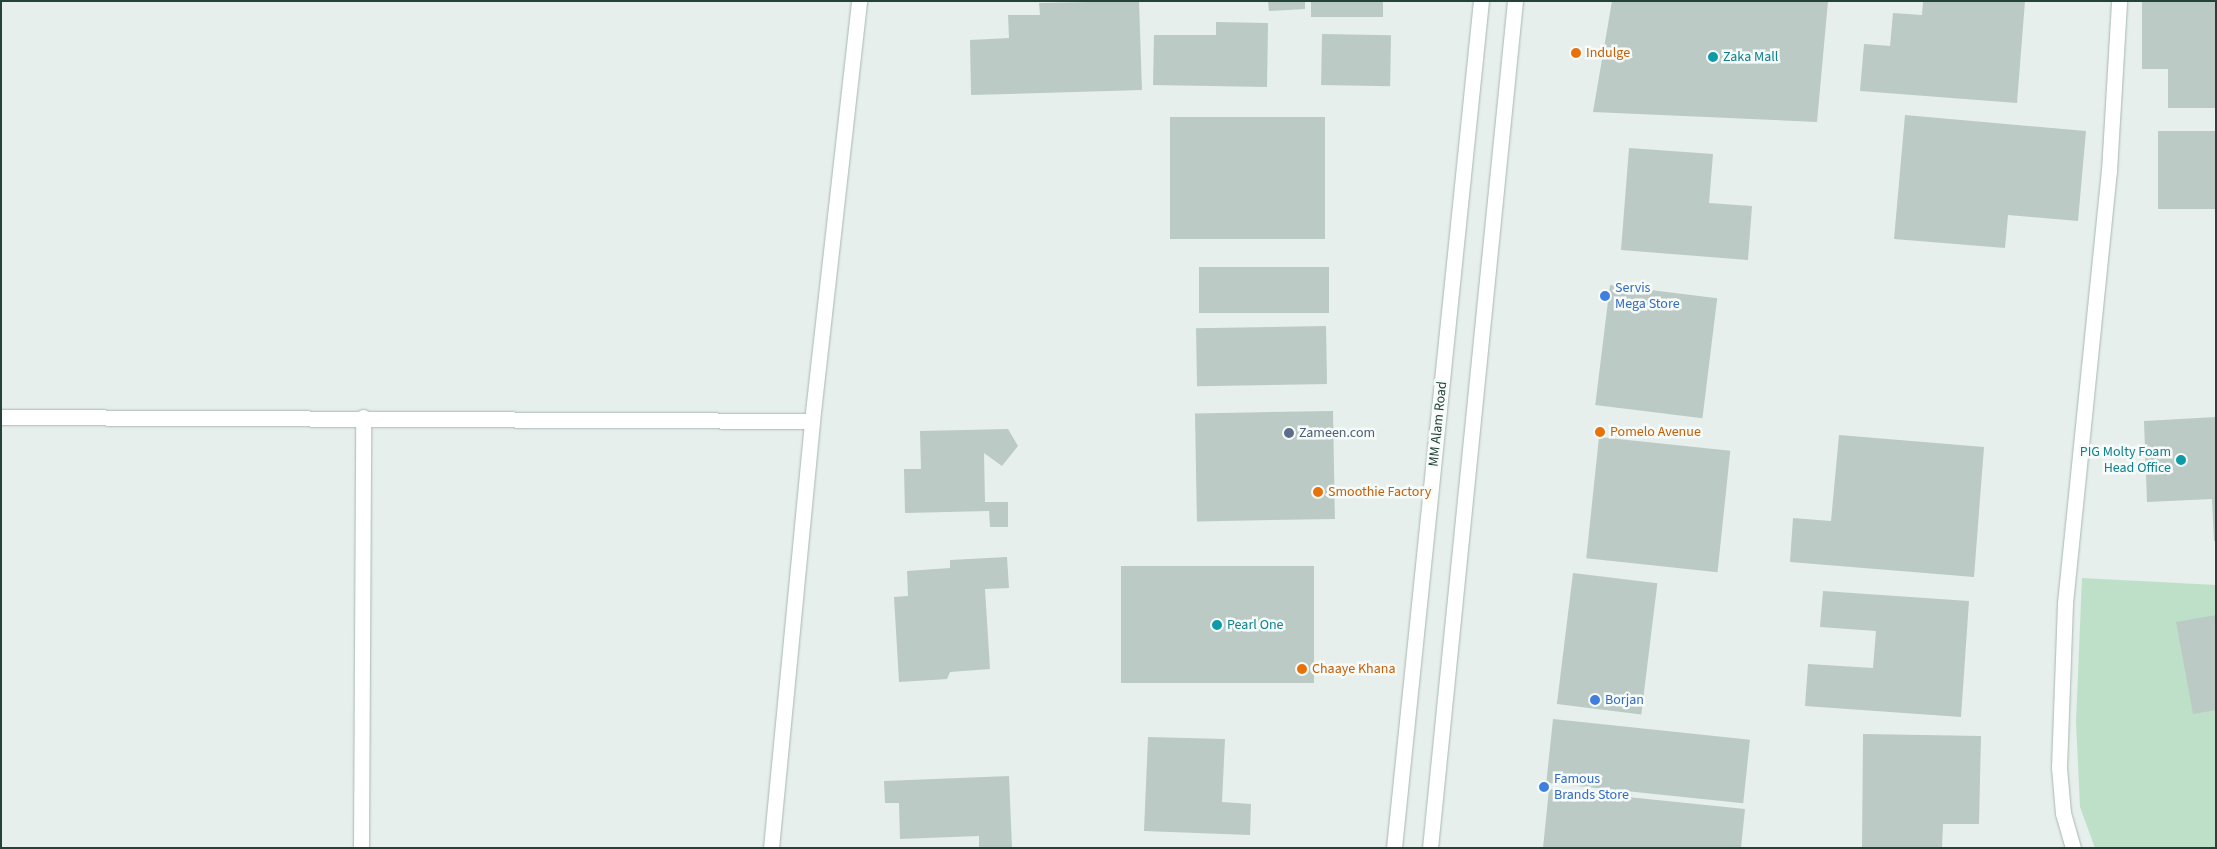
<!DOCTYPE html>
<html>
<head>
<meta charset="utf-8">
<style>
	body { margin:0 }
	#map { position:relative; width:2217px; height:849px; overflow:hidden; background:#e6efeb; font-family:"Source Sans 3",sans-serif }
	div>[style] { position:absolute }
	.green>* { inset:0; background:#bfe0c8 }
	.building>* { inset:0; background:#bbcac4; transform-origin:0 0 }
	.roads { filter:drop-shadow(0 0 1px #a8b8b2) drop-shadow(0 0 1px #a8b8b2) }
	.street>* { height:15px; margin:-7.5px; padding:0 7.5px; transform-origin:7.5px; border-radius:7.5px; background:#fff }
	.secondary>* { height:15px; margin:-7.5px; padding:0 7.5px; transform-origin:7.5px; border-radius:7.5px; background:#fff }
	.dots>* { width:14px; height:14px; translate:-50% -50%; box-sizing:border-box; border:2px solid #f7fbf9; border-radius:50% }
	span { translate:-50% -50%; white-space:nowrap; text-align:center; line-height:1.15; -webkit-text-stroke:5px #f7fbf9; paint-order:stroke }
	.food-label { font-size:14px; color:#c56008 }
	.left { translate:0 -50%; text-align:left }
	.culture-label { font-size:14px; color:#0d838f }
	.right { translate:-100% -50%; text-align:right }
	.shop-label { font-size:14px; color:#366cbe }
	.street-label { font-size:14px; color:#24423a }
	.service-label { font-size:14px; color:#4e5e75 }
	.frame { position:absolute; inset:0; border:2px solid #24423a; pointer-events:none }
</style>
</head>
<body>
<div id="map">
	<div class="green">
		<div style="clip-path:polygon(2082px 578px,2216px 585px,2216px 848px,2095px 848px,2080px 807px,2076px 722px)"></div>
	</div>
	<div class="building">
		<div style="clip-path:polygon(1139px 1px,1142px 90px,971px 95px,970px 40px,1009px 38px,1008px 15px,1040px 15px,1039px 3px)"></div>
		<div style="clip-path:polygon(1268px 1px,1305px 1px,1305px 9px,1269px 11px)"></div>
		<div style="left:1311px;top:1px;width:72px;height:16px"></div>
		<div style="clip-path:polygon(1612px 1px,1828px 1px,1817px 122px,1593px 112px)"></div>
		<div style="clip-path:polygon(1923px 1px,2025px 1px,2017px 103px,1860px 91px,1864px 44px,1890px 46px,1893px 13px,1922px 15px)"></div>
		<div style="clip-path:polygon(2142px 1px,2216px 1px,2216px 108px,2168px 108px,2168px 69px,2142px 69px)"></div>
		<div style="clip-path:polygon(1216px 22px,1268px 23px,1267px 87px,1153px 85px,1154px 35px,1216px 35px)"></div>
		<div style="left:1322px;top:34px;width:69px;height:51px;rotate:1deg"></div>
		<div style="clip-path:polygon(1905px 115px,2086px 131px,2078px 221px,2008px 215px,2005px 248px,1894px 239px)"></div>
		<div style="left:1170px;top:117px;width:155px;height:122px"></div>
		<div style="left:2216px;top:131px;width:78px;height:58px;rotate:90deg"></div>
		<div style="clip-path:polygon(1629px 148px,1713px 154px,1709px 203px,1752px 206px,1748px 260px,1621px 250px)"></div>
		<div style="left:1329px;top:267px;width:46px;height:130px;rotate:90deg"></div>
		<div style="left:1610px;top:285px;width:108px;height:121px;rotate:7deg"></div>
		<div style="left:1326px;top:326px;width:58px;height:130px;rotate:89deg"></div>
		<div style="left:1333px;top:411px;width:108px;height:138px;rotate:89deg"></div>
		<div style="clip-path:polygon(2216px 417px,2216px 541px,2214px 541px,2212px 499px,2147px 502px,2144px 421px)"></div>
		<div style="clip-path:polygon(1008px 429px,1018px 446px,1002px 466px,984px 453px,985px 502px,1008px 502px,1008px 527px,990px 527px,989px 511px,905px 513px,904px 469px,921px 469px,920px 431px)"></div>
		<div style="clip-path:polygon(1839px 435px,1984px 447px,1974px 577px,1790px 562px,1793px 518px,1831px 521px)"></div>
		<div style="left:1599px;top:437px;width:132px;height:122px;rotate:6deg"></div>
		<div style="clip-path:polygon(1007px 557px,1009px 588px,985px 589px,990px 669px,950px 672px,947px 679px,899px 682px,894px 597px,908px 596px,907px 571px,950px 568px,950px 560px)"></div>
		<div style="left:1121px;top:566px;width:193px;height:117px"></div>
		<div style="left:1573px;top:573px;width:85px;height:132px;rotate:7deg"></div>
		<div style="clip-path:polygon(1823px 591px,1969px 601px,1961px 717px,1805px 706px,1808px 664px,1873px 668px,1876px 631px,1820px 627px)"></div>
		<div style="clip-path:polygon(2216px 615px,2216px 710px,2193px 714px,2176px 622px)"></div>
		<div style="left:1553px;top:719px;width:198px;height:64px;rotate:6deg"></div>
		<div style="clip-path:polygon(1863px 734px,1981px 736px,1979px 824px,1943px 824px,1942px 848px,1862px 847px)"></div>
		<div style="clip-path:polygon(1148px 737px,1225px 739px,1222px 802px,1251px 804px,1250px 835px,1144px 831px)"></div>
		<div style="clip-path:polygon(1009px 776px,1012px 848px,979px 848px,979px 836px,900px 839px,899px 803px,885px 803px,884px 781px)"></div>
		<div style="clip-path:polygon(1549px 789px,1745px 809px,1741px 848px,1543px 848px)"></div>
	</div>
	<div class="roads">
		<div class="street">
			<div style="left:1px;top:417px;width:811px;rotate:0.28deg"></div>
			<div style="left:361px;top:848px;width:431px;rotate:-89.7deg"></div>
			<div style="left:771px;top:848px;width:429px;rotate:-84.5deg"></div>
			<div style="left:812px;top:421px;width:423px;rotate:-83.6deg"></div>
			<div style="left:2073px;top:848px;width:36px;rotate:-106deg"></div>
			<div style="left:2063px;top:813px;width:46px;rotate:-95deg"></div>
			<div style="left:2059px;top:767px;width:164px;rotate:-87.9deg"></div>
			<div style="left:2065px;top:603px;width:434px;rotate:-84.2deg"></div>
			<div style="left:2109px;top:171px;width:170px;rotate:-86.6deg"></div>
		</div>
		<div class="secondary">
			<div style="left:1394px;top:848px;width:851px;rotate:-84.14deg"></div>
			<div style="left:1430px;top:848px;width:851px;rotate:-84.27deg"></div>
		</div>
	</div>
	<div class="dots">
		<div style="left:1576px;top:53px;background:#e8710a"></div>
		<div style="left:1713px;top:57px;background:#0f9aa8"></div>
		<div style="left:1605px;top:296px;background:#3f7fe0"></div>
		<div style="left:1600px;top:432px;background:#e8710a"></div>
		<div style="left:1289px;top:433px;background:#5c6f8a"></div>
		<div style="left:2181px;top:460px;background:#0f9aa8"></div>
		<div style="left:1318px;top:492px;background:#e8710a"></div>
		<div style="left:1217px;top:625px;background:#0f9aa8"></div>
		<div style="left:1302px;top:669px;background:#e8710a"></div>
		<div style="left:1595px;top:700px;background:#3f7fe0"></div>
		<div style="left:1544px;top:787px;background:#3f7fe0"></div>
	</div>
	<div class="food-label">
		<span class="left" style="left:1586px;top:53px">Indulge</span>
		<span class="left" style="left:1610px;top:432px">Pomelo Avenue</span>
		<span class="left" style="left:1328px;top:492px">Smoothie Factory</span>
		<span class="left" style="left:1312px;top:669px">Chaaye Khana</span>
	</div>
	<div class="culture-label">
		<span class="left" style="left:1723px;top:57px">Zaka Mall</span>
		<span class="right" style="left:2171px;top:460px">PIG Molty Foam<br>Head Office</span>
		<span class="left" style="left:1227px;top:625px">Pearl One</span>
	</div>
	<div class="shop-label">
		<span class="left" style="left:1615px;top:296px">Servis<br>Mega Store</span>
		<span class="left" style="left:1605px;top:700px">Borjan</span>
		<span class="left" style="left:1554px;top:787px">Famous<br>Brands Store</span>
	</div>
	<div class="street-label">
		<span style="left:1438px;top:424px;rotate:-84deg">MM Alam Road</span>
	</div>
	<div class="service-label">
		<span class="left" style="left:1299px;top:433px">Zameen.com</span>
	</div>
	<div class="frame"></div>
</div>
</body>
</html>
